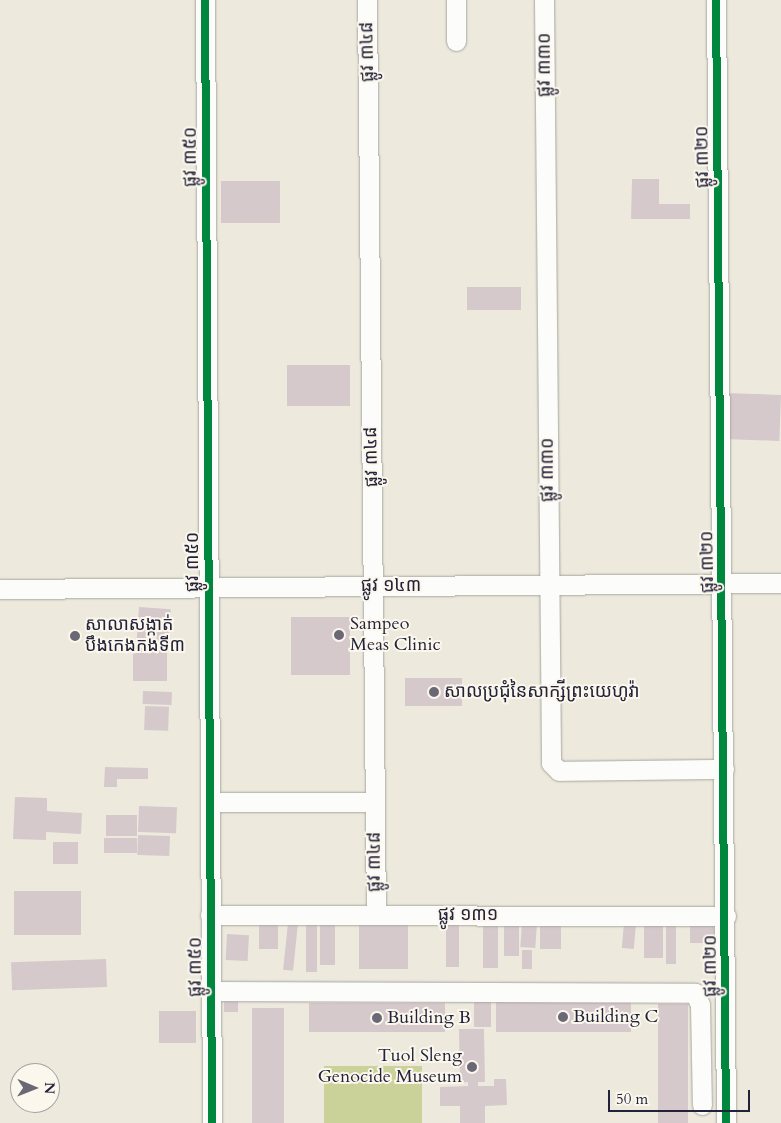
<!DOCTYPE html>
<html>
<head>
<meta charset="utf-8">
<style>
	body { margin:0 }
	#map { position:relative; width:781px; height:1123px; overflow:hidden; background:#edeadd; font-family:Cardo,"Noto Sans Khmer",serif }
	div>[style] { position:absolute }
	.green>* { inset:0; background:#cad299; transform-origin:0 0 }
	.building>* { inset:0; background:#d5c9cc; transform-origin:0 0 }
	.roads { filter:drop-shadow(0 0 1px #a7a5a0) drop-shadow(0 0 1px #a7a5a0) }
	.minor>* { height:19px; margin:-9.5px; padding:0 9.5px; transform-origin:9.5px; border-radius:9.5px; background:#fcfcfa }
	.cycleway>* { height:8px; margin:-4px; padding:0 4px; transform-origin:4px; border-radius:4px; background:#00873e }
	.dots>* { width:14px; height:14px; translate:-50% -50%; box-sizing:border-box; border:2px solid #fbf7ec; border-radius:50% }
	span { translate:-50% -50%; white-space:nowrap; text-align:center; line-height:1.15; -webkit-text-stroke:4px #fbf7ec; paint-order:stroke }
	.street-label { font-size:18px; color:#22223b }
	.poi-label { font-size:18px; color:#22223b }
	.left { translate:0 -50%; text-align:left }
	.right { translate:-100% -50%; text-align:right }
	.north { position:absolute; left:10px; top:1063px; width:50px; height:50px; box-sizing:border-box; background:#fbf7ec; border:1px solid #a4a2a5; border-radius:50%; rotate:91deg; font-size:14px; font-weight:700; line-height:20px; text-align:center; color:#22223b }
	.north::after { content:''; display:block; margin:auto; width:18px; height:22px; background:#696874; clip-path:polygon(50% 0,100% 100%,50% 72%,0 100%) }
	.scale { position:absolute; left:608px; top:1090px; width:142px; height:22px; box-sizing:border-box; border:2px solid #22223b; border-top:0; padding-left:6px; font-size:15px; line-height:18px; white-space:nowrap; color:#22223b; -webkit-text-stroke:4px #fbf7ec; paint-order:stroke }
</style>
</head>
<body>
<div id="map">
	<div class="green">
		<div style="left:324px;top:1066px;width:98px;height:57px"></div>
	</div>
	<div class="building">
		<div style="clip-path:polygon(632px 179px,659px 179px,659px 204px,690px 204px,690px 219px,631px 219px)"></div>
		<div style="left:221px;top:181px;width:59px;height:42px"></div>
		<div style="left:467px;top:287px;width:54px;height:23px"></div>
		<div style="left:287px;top:365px;width:63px;height:41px"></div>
		<div style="left:725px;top:393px;width:56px;height:46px;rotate:2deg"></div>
		<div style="left:139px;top:607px;width:32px;height:32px;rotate:4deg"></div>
		<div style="left:291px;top:617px;width:59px;height:58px"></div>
		<div style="left:167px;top:648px;width:33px;height:34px;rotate:90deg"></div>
		<div style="left:405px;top:678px;width:57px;height:28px"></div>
		<div style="left:143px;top:691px;width:29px;height:13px;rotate:2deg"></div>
		<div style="left:145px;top:706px;width:24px;height:24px;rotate:2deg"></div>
		<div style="clip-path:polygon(105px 767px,148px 768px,148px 779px,117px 779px,117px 787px,104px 787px)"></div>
		<div style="clip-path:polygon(15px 797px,47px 798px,47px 811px,82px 813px,81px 834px,46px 832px,46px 840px,13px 839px)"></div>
		<div style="left:139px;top:806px;width:38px;height:26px;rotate:2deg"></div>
		<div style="left:106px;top:815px;width:31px;height:21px"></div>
		<div style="left:138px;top:835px;width:32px;height:20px;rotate:2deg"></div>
		<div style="left:104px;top:838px;width:33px;height:15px"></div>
		<div style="left:53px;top:842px;width:25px;height:22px"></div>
		<div style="left:14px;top:891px;width:67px;height:44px"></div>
		<div style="left:690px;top:919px;width:24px;height:24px"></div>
		<div style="left:259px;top:923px;width:19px;height:26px"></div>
		<div style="left:288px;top:923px;width:10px;height:47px;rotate:6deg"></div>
		<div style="left:306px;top:923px;width:11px;height:49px"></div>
		<div style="left:359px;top:923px;width:49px;height:46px"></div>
		<div style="left:483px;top:923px;width:15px;height:45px"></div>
		<div style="left:504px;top:923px;width:15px;height:33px"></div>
		<div style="left:522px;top:923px;width:15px;height:24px;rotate:4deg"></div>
		<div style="left:540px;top:923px;width:21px;height:26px"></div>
		<div style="left:624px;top:923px;width:12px;height:25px;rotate:5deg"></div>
		<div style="left:644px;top:923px;width:19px;height:35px"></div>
		<div style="left:666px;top:923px;width:10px;height:41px"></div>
		<div style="left:320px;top:924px;width:15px;height:41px"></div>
		<div style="left:446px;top:925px;width:13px;height:42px"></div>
		<div style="left:227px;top:934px;width:22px;height:26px;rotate:3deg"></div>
		<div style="left:532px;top:950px;width:19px;height:10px;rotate:90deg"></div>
		<div style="left:106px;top:959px;width:28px;height:95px;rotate:88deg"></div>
		<div style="left:224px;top:995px;width:14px;height:17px"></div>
		<div style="left:474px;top:1000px;width:17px;height:27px"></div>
		<div style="left:631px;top:1002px;width:30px;height:135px;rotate:90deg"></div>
		<div style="left:445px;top:1003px;width:29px;height:136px;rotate:90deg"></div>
		<div style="left:688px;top:1004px;width:119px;height:30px;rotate:90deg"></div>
		<div style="left:252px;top:1008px;width:32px;height:115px"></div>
		<div style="left:159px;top:1011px;width:37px;height:32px"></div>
		<div style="clip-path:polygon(459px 1029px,484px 1029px,485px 1082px,478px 1082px,478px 1086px,494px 1086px,494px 1079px,506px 1079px,507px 1105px,485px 1106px,485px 1123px,460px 1123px,460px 1106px,440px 1106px,440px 1087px,468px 1086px,468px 1082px,460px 1083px)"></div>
	</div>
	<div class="roads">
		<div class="minor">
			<div style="left:205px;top:0;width:1123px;rotate:89.64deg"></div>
			<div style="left:367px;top:0;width:915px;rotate:89.44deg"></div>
			<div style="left:456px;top:0;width:41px;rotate:90deg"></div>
			<div style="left:544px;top:0;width:763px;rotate:89.47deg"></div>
			<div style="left:551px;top:763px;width:11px;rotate:45deg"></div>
			<div style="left:559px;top:771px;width:165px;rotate:-0.7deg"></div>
			<div style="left:716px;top:0;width:1123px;rotate:89.49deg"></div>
			<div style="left:0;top:589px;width:781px;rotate:-0.44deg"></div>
			<div style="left:210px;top:802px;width:165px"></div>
			<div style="left:210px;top:915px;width:516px;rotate:0.11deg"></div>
			<div style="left:211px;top:991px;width:484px;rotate:0.2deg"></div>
			<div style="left:695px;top:993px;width:13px;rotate:67deg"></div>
			<div style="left:700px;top:1005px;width:100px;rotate:88.9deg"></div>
		</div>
	</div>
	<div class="cycleway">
		<div style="left:205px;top:0;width:1123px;rotate:89.64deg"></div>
		<div style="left:716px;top:0;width:1123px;rotate:89.49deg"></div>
	</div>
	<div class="dots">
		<div style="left:339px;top:635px;background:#696874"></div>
		<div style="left:75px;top:636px;background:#696874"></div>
		<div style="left:434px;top:692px;background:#696874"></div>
		<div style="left:563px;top:1017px;background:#696874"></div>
		<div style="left:377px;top:1018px;background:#696874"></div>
		<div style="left:472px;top:1067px;background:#696874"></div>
	</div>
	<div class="street-label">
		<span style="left:368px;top:52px;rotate:-91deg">ផ្លូវ ៣៤៨</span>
		<span style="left:545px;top:65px;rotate:-90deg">ផ្លូវ ៣៣០</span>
		<span style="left:191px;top:157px;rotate:-90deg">ផ្លូវ ៣៥០</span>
		<span style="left:703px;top:157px;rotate:-91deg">ផ្លូវ ៣២០</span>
		<span style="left:372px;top:457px;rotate:-91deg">ផ្លូវ ៣៤៨</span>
		<span style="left:548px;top:470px;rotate:-90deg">ផ្លូវ ៣៣០</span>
		<span style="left:193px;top:562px;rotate:-90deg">ផ្លូវ ៣៥០</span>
		<span style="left:708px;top:562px;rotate:-91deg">ផ្លូវ ៣២០</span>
		<span style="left:391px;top:586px">ផ្លូវ ១៤៣</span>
		<span style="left:375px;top:862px;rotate:-90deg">ផ្លូវ ៣៤៨</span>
		<span style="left:468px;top:915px">ផ្លូវ ១៣១</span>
		<span style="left:711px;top:966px;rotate:-90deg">ផ្លូវ ៣២០</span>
		<span style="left:196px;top:967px;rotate:-90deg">ផ្លូវ ៣៥០</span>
	</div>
	<div class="poi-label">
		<span class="left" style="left:350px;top:635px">Sampeo<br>Meas Clinic</span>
		<span class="left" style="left:85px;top:636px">សាលាសង្កាត់<br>បឹងកេងកងទី៣</span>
		<span class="left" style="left:444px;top:692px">សាលប្រជុំនៃសាក្សីព្រះយេហូវ៉ា</span>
		<span class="left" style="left:573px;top:1017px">Building C</span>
		<span class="left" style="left:387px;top:1018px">Building B</span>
		<span class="right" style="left:462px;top:1067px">Tuol Sleng<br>Genocide Museum</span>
	</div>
	<div class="north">N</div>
	<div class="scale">50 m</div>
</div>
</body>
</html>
